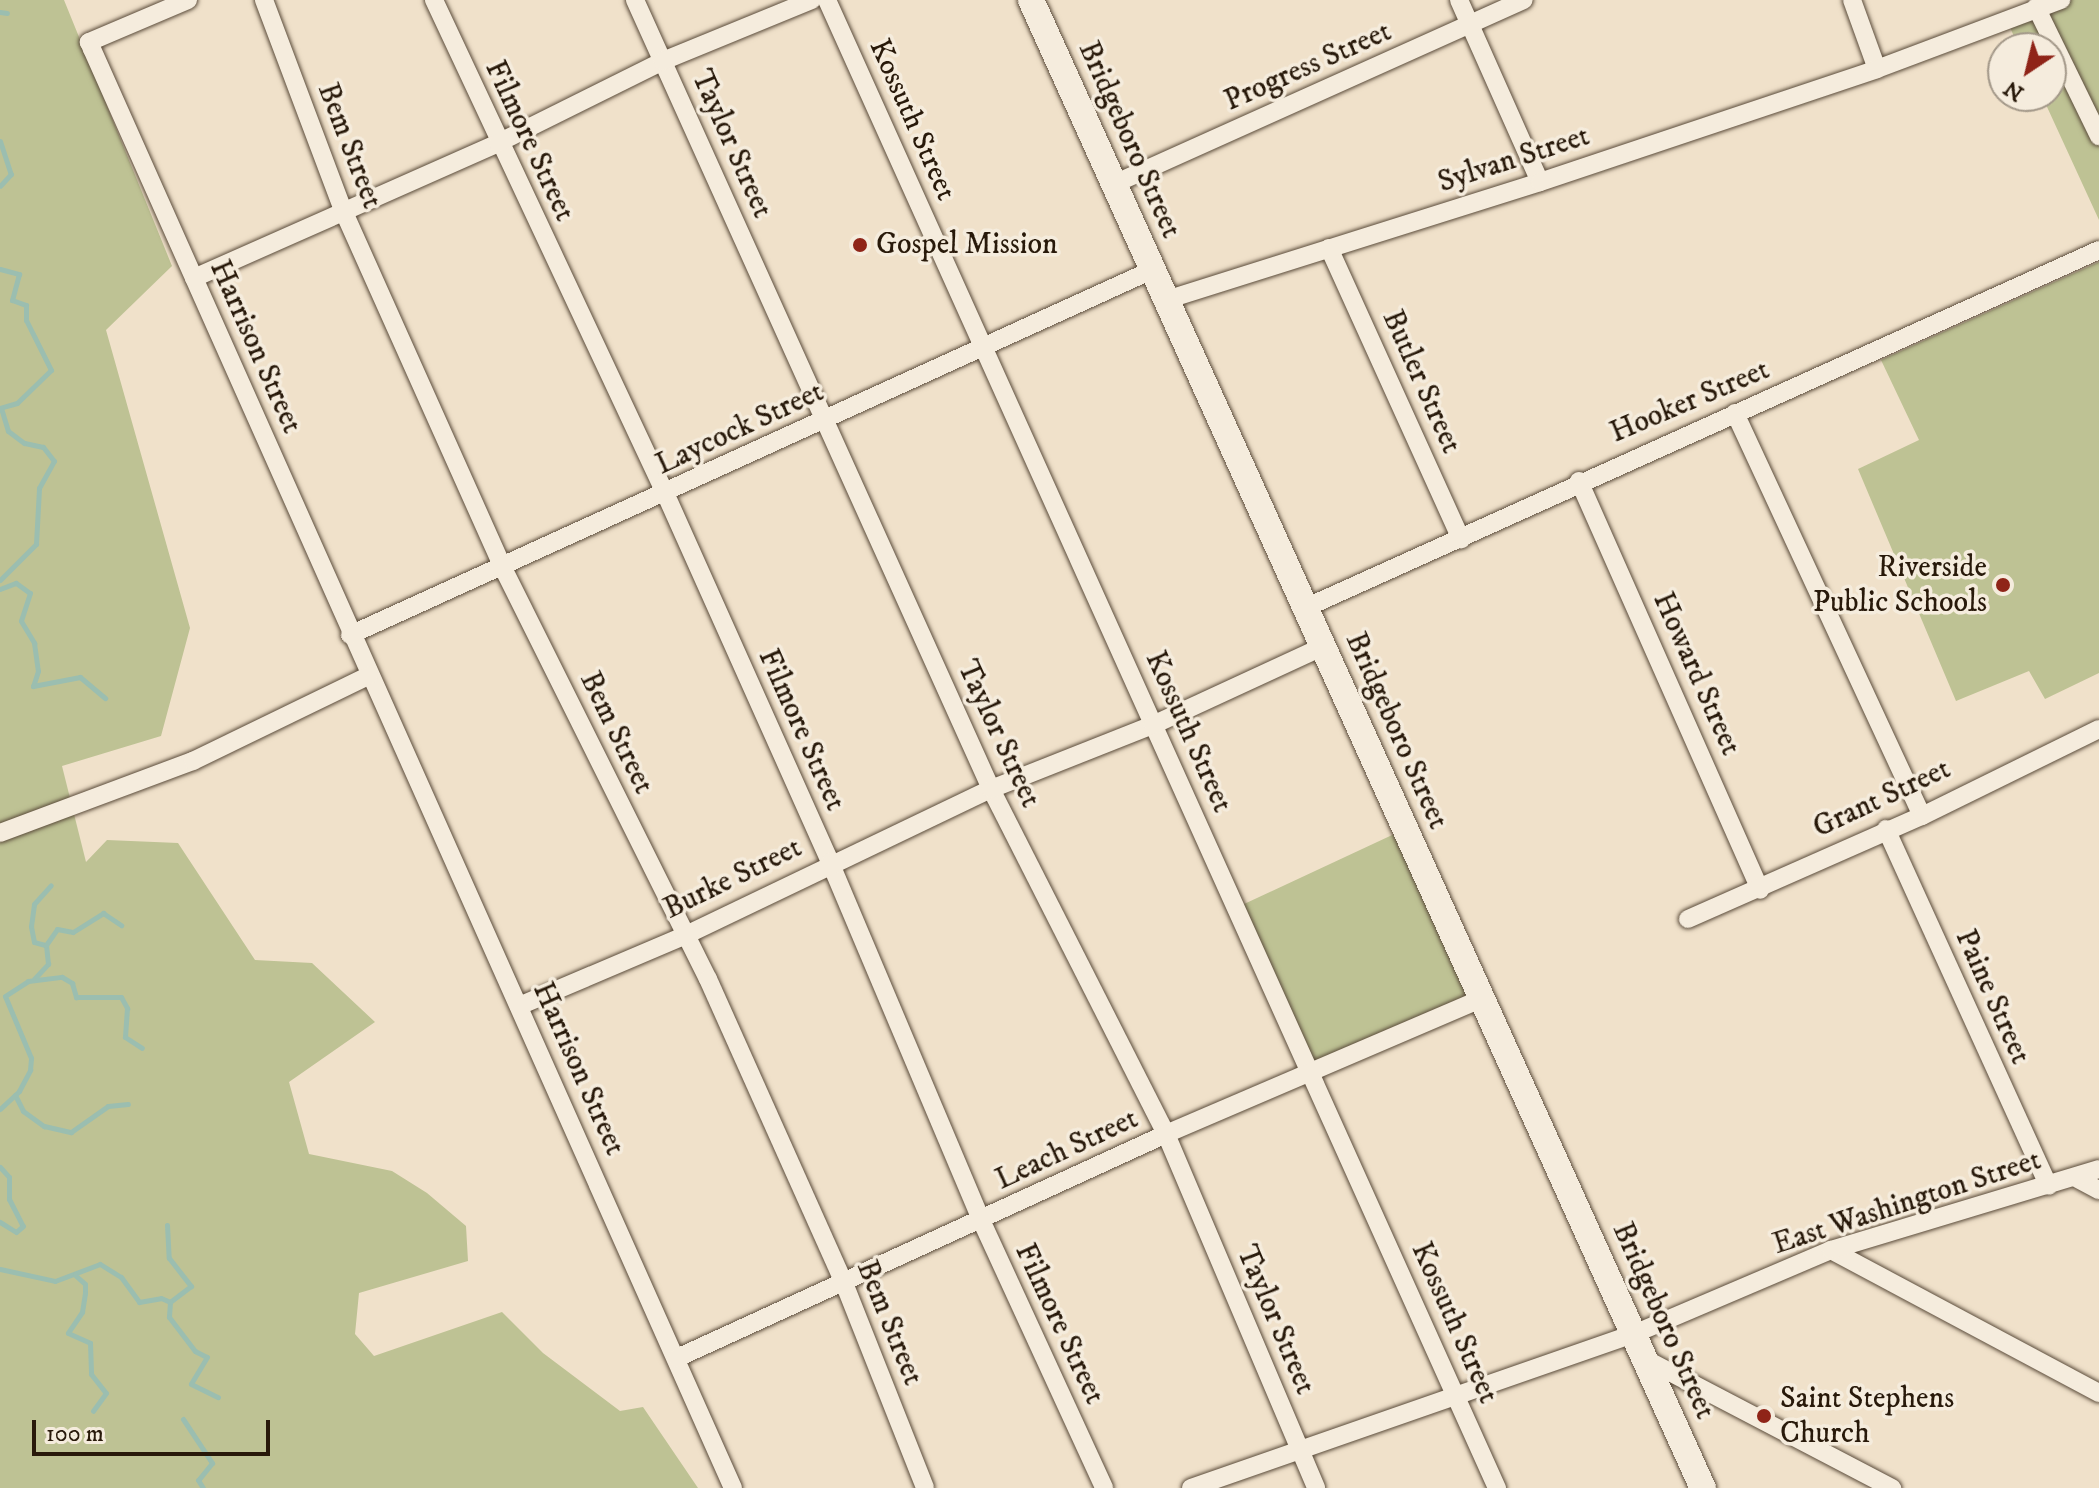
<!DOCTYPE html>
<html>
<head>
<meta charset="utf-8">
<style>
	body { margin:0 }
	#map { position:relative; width:2099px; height:1488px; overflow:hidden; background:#f0e1ca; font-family:"IM FELL DW Pica",serif }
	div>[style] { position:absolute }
	.green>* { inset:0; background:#bec294; transform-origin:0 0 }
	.stream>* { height:5px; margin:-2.5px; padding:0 2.5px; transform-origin:2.5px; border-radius:2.5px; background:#9bbeb0 }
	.roads { filter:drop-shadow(0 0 2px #5a4b3a) drop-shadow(0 0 2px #5a4b3a) }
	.street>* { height:18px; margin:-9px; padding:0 9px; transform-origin:9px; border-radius:9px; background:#f5ecdd }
	.secondary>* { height:26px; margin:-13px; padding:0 13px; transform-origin:13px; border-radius:13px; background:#f5ecdd }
	.dots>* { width:22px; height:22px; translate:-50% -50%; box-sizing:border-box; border:4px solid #f5ecdd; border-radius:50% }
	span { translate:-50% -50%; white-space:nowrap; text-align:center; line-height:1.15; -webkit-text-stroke:7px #f5ecdd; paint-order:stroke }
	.street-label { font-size:30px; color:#28190a }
	.poi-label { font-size:30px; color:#28190a }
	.left { translate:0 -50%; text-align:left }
	.right { translate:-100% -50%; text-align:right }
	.north { position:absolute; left:1987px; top:32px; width:80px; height:80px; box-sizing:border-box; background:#f5ecdd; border:2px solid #a39889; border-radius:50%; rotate:215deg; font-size:22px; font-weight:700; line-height:32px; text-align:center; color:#28190a }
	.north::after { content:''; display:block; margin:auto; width:28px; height:36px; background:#8f2418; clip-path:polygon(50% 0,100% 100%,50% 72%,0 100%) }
	.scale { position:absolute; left:32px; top:1420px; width:238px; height:36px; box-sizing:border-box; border:4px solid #28190a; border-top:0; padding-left:10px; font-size:24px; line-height:28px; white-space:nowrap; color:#28190a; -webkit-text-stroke:6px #f5ecdd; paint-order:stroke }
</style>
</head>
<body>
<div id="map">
	<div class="green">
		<div style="clip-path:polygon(0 0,64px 0,172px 266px,106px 330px,190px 628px,161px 736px,62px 766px,86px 862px,107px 840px,178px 843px,255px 960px,312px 963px,375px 1022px,289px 1082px,309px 1154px,392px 1171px,427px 1193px,466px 1226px,468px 1261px,359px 1293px,355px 1334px,374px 1356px,502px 1312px,543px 1353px,620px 1411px,643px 1407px,698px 1488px,0 1488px)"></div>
		<div style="clip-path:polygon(2065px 0,2099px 0,2099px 220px,2042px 96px,2051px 96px,2051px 48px,2019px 48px,2009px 25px,2067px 7px)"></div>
		<div style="clip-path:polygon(2099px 262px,2099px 673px,2045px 699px,2029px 671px,1956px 701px,1858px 469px,1919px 440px,1881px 360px)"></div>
		<div style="left:1405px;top:829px;width:186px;height:187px;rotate:65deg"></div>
	</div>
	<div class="stream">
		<div style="left:0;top:12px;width:7px;rotate:8deg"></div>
		<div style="left:0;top:141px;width:35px;rotate:72deg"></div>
		<div style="left:11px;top:174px;width:16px;rotate:133deg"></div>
		<div style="left:0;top:269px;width:20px;rotate:15deg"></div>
		<div style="left:19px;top:274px;width:27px;rotate:105deg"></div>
		<div style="left:12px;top:300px;width:15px;rotate:20deg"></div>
		<div style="left:26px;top:305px;width:15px;rotate:90deg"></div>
		<div style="left:26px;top:320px;width:56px;rotate:63.4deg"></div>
		<div style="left:51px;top:370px;width:47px;rotate:135.9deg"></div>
		<div style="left:17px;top:403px;width:18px;rotate:164deg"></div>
		<div style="left:0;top:580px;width:51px;rotate:-45deg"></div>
		<div style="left:36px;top:544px;width:56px;rotate:-86.9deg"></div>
		<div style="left:39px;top:488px;width:31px;rotate:-61deg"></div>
		<div style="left:54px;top:461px;width:18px;rotate:-128deg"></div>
		<div style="left:43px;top:447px;width:19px;rotate:-168deg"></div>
		<div style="left:24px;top:443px;width:20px;rotate:-143deg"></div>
		<div style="left:8px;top:431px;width:24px;rotate:-107deg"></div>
		<div style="left:0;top:589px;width:17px;rotate:-21deg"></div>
		<div style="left:16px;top:583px;width:17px;rotate:36deg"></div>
		<div style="left:30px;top:593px;width:29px;rotate:108deg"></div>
		<div style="left:21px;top:621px;width:26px;rotate:59deg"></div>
		<div style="left:34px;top:643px;width:28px;rotate:82deg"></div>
		<div style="left:38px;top:671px;width:16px;rotate:108deg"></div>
		<div style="left:33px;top:686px;width:48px;rotate:-10.8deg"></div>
		<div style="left:80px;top:677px;width:33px;rotate:40deg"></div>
		<div style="left:45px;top:945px;width:11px;rotate:-165deg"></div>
		<div style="left:34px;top:942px;width:16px;rotate:-101deg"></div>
		<div style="left:31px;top:926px;width:22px;rotate:-82deg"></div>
		<div style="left:34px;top:904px;width:25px;rotate:-48deg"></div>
		<div style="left:34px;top:979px;width:21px;rotate:-47deg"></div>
		<div style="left:48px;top:964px;width:19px;rotate:-96deg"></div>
		<div style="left:46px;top:945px;width:19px;rotate:-55deg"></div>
		<div style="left:57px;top:929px;width:16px;rotate:11deg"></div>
		<div style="left:73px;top:932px;width:36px;rotate:-32deg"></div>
		<div style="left:103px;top:913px;width:22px;rotate:34deg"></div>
		<div style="left:15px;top:1095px;width:18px;rotate:63deg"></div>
		<div style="left:23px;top:1111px;width:26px;rotate:36deg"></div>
		<div style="left:44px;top:1126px;width:28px;rotate:13deg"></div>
		<div style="left:71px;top:1132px;width:45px;rotate:-35.1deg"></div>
		<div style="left:108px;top:1106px;width:20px;rotate:-6deg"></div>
		<div style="left:0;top:1109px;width:26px;rotate:-43deg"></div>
		<div style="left:19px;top:1091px;width:24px;rotate:-62deg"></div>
		<div style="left:30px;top:1070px;width:12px;rotate:-85deg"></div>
		<div style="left:31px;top:1058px;width:67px;rotate:-112.8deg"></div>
		<div style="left:5px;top:996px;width:27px;rotate:-33deg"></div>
		<div style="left:28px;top:981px;width:34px;rotate:-7deg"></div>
		<div style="left:62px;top:977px;width:12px;rotate:31deg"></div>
		<div style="left:72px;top:983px;width:15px;rotate:74deg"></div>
		<div style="left:76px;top:997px;width:45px"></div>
		<div style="left:121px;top:997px;width:13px;rotate:61deg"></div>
		<div style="left:127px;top:1008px;width:29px;rotate:94deg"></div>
		<div style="left:125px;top:1037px;width:20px;rotate:33deg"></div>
		<div style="left:0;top:1167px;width:13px;rotate:48deg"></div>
		<div style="left:9px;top:1177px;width:22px;rotate:90deg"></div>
		<div style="left:9px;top:1199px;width:30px;rotate:63deg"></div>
		<div style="left:23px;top:1226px;width:9px;rotate:139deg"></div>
		<div style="left:16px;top:1232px;width:19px;rotate:-148deg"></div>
		<div style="left:167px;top:1225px;width:33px;rotate:87deg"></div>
		<div style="left:169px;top:1258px;width:36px;rotate:52deg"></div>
		<div style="left:191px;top:1286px;width:26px;rotate:143deg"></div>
		<div style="left:170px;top:1302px;width:15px;rotate:94deg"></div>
		<div style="left:169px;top:1317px;width:43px;rotate:52.6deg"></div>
		<div style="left:195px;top:1351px;width:13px;rotate:27deg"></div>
		<div style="left:207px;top:1357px;width:31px;rotate:121deg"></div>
		<div style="left:191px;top:1384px;width:30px;rotate:26deg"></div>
		<div style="left:0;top:1269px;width:56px;rotate:12.3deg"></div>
		<div style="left:55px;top:1281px;width:48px;rotate:-20.7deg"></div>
		<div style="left:100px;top:1264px;width:25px;rotate:32deg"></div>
		<div style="left:121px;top:1277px;width:31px;rotate:54deg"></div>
		<div style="left:139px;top:1302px;width:22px;rotate:-10deg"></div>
		<div style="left:161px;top:1298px;width:10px;rotate:24deg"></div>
		<div style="left:75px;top:1275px;width:13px;rotate:42deg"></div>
		<div style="left:85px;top:1284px;width:9px;rotate:90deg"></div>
		<div style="left:85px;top:1293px;width:19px;rotate:99deg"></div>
		<div style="left:82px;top:1312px;width:25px;rotate:124deg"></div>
		<div style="left:68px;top:1333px;width:24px;rotate:24deg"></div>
		<div style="left:90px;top:1343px;width:31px;rotate:88deg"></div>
		<div style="left:91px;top:1374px;width:24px;rotate:52deg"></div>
		<div style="left:106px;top:1393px;width:22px;rotate:126deg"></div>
		<div style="left:183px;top:1419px;width:53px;rotate:56.6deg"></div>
		<div style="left:212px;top:1463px;width:22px;rotate:129deg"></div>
		<div style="left:198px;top:1480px;width:9px;rotate:58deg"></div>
	</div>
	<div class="roads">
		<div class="street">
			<div style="left:188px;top:0;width:108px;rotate:157deg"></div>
			<div style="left:89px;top:42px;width:8px;rotate:67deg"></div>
			<div style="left:92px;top:49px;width:1575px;rotate:65.99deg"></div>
			<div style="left:264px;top:0;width:224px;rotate:69.4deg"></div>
			<div style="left:343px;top:210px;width:392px;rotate:65.9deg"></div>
			<div style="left:503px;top:568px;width:459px;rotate:63.5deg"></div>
			<div style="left:708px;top:979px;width:333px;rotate:65.9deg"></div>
			<div style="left:844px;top:1283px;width:220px;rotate:68.4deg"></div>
			<div style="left:434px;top:0;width:547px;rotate:64.89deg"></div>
			<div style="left:666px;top:495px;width:402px;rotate:65.9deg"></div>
			<div style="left:830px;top:862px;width:389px;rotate:67.1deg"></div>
			<div style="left:981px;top:1220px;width:295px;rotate:65.3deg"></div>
			<div style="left:635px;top:0;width:866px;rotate:65.71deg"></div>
			<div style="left:991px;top:789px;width:387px;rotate:63.1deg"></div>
			<div style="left:1166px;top:1134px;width:384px;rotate:67deg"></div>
			<div style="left:827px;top:0;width:1632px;rotate:65.76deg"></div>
			<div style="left:1459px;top:0;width:199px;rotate:66deg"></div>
			<div style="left:1852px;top:0;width:73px;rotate:70.1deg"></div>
			<div style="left:2036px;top:7px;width:144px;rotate:64deg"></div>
			<div style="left:1114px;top:184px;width:449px;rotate:-24.2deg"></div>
			<div style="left:1329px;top:248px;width:320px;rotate:65.6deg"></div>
			<div style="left:194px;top:278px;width:333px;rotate:-23.9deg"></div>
			<div style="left:498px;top:143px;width:184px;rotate:-26.4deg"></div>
			<div style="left:663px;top:61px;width:161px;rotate:-22.3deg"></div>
			<div style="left:1166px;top:300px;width:392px;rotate:-17.5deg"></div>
			<div style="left:1540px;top:182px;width:355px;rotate:-18.5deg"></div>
			<div style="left:1877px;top:69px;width:197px;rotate:-20.6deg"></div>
			<div style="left:1735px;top:413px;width:444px;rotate:65.1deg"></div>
			<div style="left:1579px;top:481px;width:447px;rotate:66.1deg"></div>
			<div style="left:1305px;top:608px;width:871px;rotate:-24.27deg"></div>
			<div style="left:350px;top:635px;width:881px;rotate:-24.47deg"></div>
			<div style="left:1886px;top:829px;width:392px;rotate:65.5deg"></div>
			<div style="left:0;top:833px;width:206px;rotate:-20.5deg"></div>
			<div style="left:193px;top:761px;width:195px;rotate:-25.9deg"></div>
			<div style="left:1688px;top:919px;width:256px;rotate:-23.8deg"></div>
			<div style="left:1922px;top:816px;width:197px;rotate:-26.2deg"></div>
			<div style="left:519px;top:1006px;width:179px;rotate:-23deg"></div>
			<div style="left:684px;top:936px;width:340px;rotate:-25.6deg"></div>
			<div style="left:991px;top:789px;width:174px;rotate:-21.6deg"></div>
			<div style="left:1153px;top:725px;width:186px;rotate:-24.8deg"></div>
			<div style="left:2078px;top:1179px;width:24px;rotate:28deg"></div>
			<div style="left:1831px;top:1250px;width:304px;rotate:28.1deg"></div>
			<div style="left:677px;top:1358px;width:538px;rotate:-24.61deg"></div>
			<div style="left:1166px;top:1134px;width:345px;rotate:-23.2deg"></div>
			<div style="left:1645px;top:1359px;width:279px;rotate:27.6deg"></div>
			<div style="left:1191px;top:1488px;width:469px;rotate:-19.2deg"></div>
			<div style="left:1634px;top:1334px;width:214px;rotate:-23.1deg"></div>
			<div style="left:1831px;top:1250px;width:280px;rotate:-16.8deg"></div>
		</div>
		<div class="secondary">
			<div style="left:1031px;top:0;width:1633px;rotate:65.7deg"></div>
		</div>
	</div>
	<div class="dots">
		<div style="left:860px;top:245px;background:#8f2418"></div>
		<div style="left:2003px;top:585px;background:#8f2418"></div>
		<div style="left:1764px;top:1416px;background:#8f2418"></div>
	</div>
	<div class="street-label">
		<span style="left:1308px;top:67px;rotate:-24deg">Progress Street</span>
		<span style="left:912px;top:120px;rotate:66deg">Kossuth Street</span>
		<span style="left:1129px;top:140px;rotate:66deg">Bridgeboro Street</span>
		<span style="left:529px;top:141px;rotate:65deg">Filmore Street</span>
		<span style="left:731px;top:144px;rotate:66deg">Taylor Street</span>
		<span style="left:349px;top:146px;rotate:69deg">Bem Street</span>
		<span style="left:1514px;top:160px;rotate:-18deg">Sylvan Street</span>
		<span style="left:255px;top:347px;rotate:66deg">Harrison Street</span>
		<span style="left:1421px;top:382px;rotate:66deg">Butler Street</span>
		<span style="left:1690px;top:402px;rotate:-23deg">Hooker Street</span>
		<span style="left:740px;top:429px;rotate:-25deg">Laycock Street</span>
		<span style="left:1696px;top:674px;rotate:66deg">Howard Street</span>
		<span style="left:801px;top:730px;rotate:66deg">Filmore Street</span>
		<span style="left:1396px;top:731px;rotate:66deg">Bridgeboro Street</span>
		<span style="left:1188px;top:732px;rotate:66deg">Kossuth Street</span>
		<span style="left:616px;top:733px;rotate:64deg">Bem Street</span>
		<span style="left:998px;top:734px;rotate:65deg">Taylor Street</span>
		<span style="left:1882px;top:799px;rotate:-25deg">Grant Street</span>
		<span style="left:733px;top:879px;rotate:-26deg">Burke Street</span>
		<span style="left:1992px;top:997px;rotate:66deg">Paine Street</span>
		<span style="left:578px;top:1069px;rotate:66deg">Harrison Street</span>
		<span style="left:1067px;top:1150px;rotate:-25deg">Leach Street</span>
		<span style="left:1907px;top:1203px;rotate:-18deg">East Washington Street</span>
		<span style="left:1275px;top:1320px;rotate:67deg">Taylor Street</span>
		<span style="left:1663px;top:1321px;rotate:66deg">Bridgeboro Street</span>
		<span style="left:889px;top:1323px;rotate:68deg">Bem Street</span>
		<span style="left:1454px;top:1323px;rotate:66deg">Kossuth Street</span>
		<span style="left:1059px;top:1324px;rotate:65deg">Filmore Street</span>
	</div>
	<div class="poi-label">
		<span class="left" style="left:876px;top:245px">Gospel Mission</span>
		<span class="right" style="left:1987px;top:585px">Riverside<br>Public Schools</span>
		<span class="left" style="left:1780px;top:1416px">Saint Stephens<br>Church</span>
	</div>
	<div class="north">N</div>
	<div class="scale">100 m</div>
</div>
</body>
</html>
